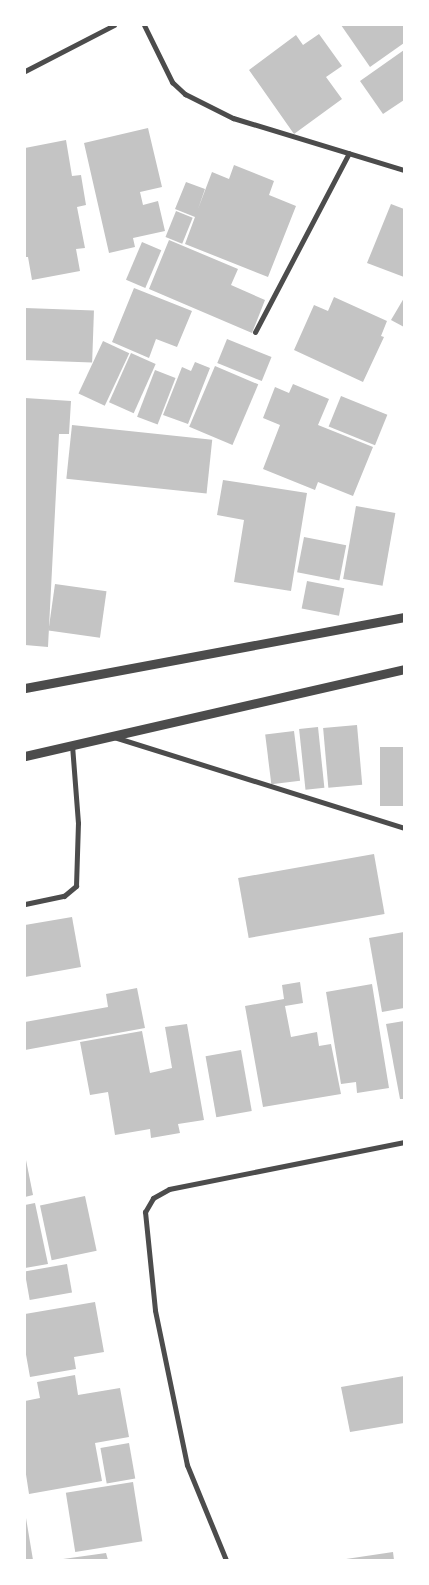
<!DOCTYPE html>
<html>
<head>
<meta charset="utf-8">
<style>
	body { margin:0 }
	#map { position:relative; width:429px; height:1585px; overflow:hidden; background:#fff; font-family:"Source Serif 4",serif }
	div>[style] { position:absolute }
	.building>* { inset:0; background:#c4c4c4; transform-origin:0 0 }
	.minor>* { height:5px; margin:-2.5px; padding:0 2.5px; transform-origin:2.5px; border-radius:2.5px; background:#4c4c4c }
	.tertiary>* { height:9px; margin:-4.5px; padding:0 4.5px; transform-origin:4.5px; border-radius:4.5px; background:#4c4c4c }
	span { translate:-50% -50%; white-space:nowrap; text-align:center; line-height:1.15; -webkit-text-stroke:4px #fff; paint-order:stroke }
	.frame { position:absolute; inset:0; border:26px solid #fff; pointer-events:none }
</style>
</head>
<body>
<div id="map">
	<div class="building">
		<div style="clip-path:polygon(341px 25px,404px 25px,404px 43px,370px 67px)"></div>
		<div style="clip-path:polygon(319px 34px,342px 66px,326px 77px,342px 99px,294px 134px,249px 70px,296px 35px,303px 45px)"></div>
		<div style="clip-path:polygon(404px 50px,404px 100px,383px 114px,360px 81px)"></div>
		<div style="clip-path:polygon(148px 128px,162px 187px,140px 192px,143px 205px,158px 201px,165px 231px,133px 238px,135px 247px,109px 253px,84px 143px)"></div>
		<div style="clip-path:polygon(66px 140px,72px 176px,81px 175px,86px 205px,77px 207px,85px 248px,76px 249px,80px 271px,32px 280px,28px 257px,25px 257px,25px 148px)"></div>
		<div style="clip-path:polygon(234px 165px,274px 181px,269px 195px,296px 206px,268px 277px,185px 244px,195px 217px,175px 209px,186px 182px,205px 189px,198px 209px,212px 172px,229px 179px)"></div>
		<div style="clip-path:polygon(391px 204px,404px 209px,404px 277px,367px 263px)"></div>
		<div style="left:176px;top:211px;width:18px;height:28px;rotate:22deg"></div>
		<div style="clip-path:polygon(169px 240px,238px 269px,231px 285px,265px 300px,252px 333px,149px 289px)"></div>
		<div style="left:142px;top:242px;width:21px;height:41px;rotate:23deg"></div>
		<div style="clip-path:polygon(134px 288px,192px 311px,177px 347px,156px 339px,149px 358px,112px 342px)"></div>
		<div style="clip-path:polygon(334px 297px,387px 321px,381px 336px,384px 337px,363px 382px,294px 350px,314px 305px,328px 311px)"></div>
		<div style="clip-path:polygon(404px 298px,404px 327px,391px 320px)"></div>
		<div style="left:25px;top:308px;width:69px;height:52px;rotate:2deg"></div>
		<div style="left:227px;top:339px;width:48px;height:26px;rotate:22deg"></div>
		<div style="left:103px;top:341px;width:29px;height:58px;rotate:25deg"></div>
		<div style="left:131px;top:353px;width:27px;height:54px;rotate:24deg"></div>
		<div style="clip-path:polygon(195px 362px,210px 368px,188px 424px,163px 415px,182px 367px,191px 371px)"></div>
		<div style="left:215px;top:366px;width:47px;height:66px;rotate:23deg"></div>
		<div style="left:155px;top:370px;width:22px;height:50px;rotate:21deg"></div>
		<div style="clip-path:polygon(293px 384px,329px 399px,318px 425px,373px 447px,353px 496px,318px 482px,315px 490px,263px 469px,280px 425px,263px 418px,275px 387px,289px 393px)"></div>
		<div style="left:341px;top:396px;width:50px;height:33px;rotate:22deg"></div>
		<div style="clip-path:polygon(25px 398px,71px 401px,69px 434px,59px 434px,48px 647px,25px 645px)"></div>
		<div style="left:72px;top:425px;width:141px;height:54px;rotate:6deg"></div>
		<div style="clip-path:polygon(223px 480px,307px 493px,291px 591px,234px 582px,244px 520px,217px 515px)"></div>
		<div style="left:356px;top:506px;width:40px;height:74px;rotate:10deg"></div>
		<div style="left:304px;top:537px;width:43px;height:36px;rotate:11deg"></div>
		<div style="left:307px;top:581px;width:38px;height:28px;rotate:11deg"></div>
		<div style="left:55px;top:584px;width:52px;height:47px;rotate:8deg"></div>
		<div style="left:357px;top:725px;width:60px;height:34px;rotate:85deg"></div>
		<div style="left:318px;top:727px;width:61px;height:19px;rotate:84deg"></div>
		<div style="left:294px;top:731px;width:50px;height:29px;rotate:83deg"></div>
		<div style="left:404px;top:747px;width:59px;height:24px;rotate:90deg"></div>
		<div style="left:374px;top:854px;width:61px;height:138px;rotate:80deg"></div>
		<div style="clip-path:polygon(72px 917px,81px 967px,25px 977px,25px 925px)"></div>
		<div style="clip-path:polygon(404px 932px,404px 1008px,382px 1012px,369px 938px)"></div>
		<div style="clip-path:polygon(300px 982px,303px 1003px,285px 1006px,291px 1037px,317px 1032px,319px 1046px,331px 1044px,341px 1094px,263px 1107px,245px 1006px,284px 999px,282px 985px)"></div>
		<div style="clip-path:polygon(372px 984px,389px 1088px,357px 1093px,356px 1082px,341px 1084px,326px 992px)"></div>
		<div style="clip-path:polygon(137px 988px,145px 1028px,25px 1050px,25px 1022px,108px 1007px,106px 994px)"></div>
		<div style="clip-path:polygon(404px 1021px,404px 1099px,400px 1099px,386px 1024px)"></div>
		<div style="clip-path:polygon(187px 1024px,204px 1120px,178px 1124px,180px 1133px,151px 1138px,150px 1129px,115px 1135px,108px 1092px,90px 1095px,80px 1042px,142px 1031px,150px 1073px,172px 1068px,165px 1027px)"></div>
		<div style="left:241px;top:1050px;width:62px;height:36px;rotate:80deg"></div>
		<div style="clip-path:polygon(25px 1155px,33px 1195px,25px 1197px)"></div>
		<div style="left:85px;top:1196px;width:56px;height:46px;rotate:78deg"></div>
		<div style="clip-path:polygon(35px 1203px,48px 1264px,25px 1268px,25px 1205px)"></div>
		<div style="left:67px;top:1264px;width:29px;height:43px;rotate:80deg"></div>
		<div style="clip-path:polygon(95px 1302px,104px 1352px,74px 1357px,76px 1369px,30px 1377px,25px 1349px,25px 1314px)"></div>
		<div style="clip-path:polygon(75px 1375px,78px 1395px,120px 1388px,129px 1437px,95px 1443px,102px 1481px,29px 1494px,25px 1468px,25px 1401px,40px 1398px,37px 1382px)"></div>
		<div style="clip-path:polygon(404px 1376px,404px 1423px,350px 1432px,341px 1387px)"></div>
		<div style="left:129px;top:1443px;width:36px;height:29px;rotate:80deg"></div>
		<div style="left:133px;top:1482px;width:60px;height:68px;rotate:81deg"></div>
		<div style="clip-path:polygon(25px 1518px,26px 1518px,33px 1560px,25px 1560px)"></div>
		<div style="clip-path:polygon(393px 1552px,394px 1560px,347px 1560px,346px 1559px)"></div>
		<div style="clip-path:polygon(106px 1553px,108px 1560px,63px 1560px,63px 1559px)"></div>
	</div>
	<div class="minor">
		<div style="left:144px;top:25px;width:64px;rotate:63.8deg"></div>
		<div style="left:172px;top:82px;width:18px;rotate:43deg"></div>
		<div style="left:185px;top:94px;width:54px;rotate:26.6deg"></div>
		<div style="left:233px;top:118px;width:179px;rotate:16.9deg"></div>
		<div style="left:25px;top:71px;width:100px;rotate:-27.3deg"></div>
		<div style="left:255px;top:332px;width:202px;rotate:-62.3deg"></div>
		<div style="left:114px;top:737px;width:304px;rotate:17.4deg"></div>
		<div style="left:25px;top:904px;width:40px;rotate:-12deg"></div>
		<div style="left:64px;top:896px;width:16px;rotate:-40deg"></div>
		<div style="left:76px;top:886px;width:63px;rotate:-88.2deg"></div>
		<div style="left:78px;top:823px;width:78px;rotate:-94.4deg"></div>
		<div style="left:226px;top:1560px;width:103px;rotate:-112.3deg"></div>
		<div style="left:187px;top:1465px;width:158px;rotate:-101.7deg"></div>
		<div style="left:155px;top:1310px;width:99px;rotate:-95.8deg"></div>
		<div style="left:145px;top:1212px;width:16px;rotate:-60deg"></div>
		<div style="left:153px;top:1198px;width:18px;rotate:-29deg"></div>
		<div style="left:169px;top:1189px;width:240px;rotate:-11.3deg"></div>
	</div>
	<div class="tertiary">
		<div style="left:25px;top:688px;width:386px;rotate:-10.6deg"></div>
		<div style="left:25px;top:756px;width:389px;rotate:-12.9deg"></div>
	</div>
	<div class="frame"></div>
</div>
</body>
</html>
